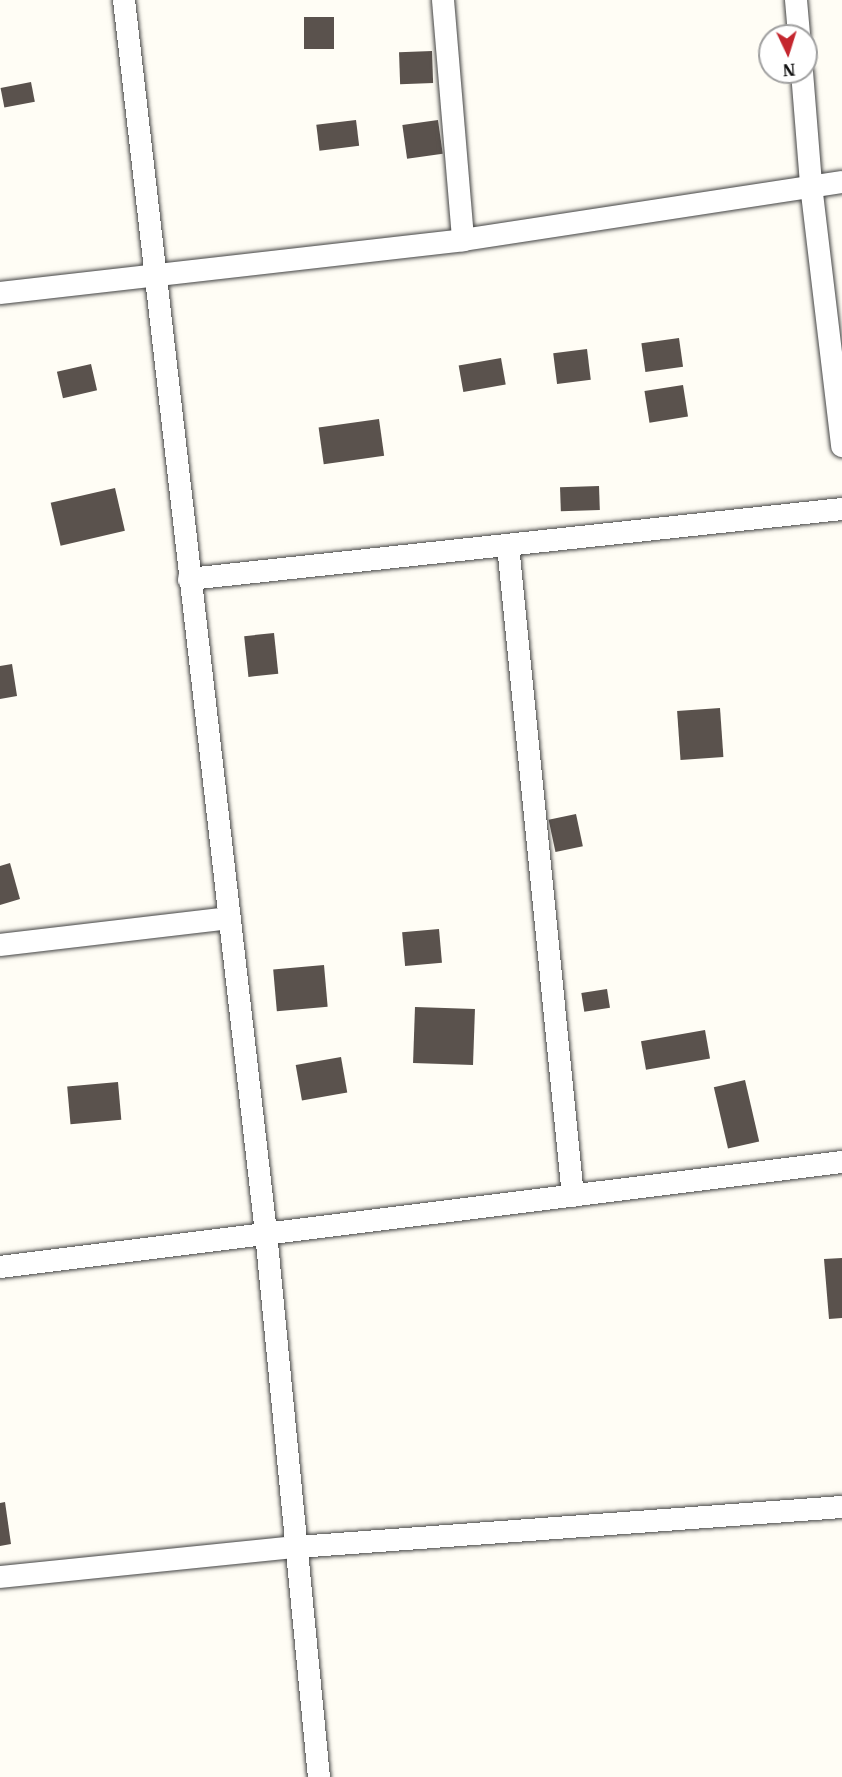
<!DOCTYPE html>
<html>
<head>
<meta charset="utf-8">
<style>
	body { margin:0 }
	#map { position:relative; width:842px; height:1777px; overflow:hidden; background:#fffdf5; font-family:"IBM Plex Serif",serif }
	div>[style] { position:absolute }
	.building>* { inset:0; background:#5a524d; transform-origin:0 0 }
	.roads { filter:drop-shadow(0 0 2px #444) drop-shadow(0 0 2px #444) }
	.minor>* { height:22px; margin:-11px; padding:0 11px; transform-origin:11px; border-radius:11px; background:#fff }
	span { translate:-50% -50%; white-space:nowrap; text-align:center; line-height:1.15; -webkit-text-stroke:6px #fff; paint-order:stroke }
	.north { position:absolute; left:758px; top:24px; width:60px; height:60px; box-sizing:border-box; background:#fff; border:2px solid #a0a0a0; border-radius:50%; rotate:176deg; font-size:16px; font-weight:700; line-height:24px; text-align:center; color:#111 }
	.north::after { content:''; display:block; margin:auto; width:21px; height:27px; background:#c4262e; clip-path:polygon(50% 0,100% 100%,50% 72%,0 100%) }
</style>
</head>
<body>
<div id="map">
	<div class="building">
		<div style="left:304px;top:17px;width:30px;height:32px"></div>
		<div style="left:432px;top:51px;width:32px;height:33px;rotate:88deg"></div>
		<div style="left:31px;top:82px;width:20px;height:31px;rotate:79deg"></div>
		<div style="left:356px;top:120px;width:26px;height:40px;rotate:83deg"></div>
		<div style="left:438px;top:120px;width:34px;height:36px;rotate:82deg"></div>
		<div style="left:679px;top:338px;width:29px;height:38px;rotate:82deg"></div>
		<div style="left:587px;top:349px;width:31px;height:34px;rotate:83deg"></div>
		<div style="left:501px;top:358px;width:27px;height:43px;rotate:80deg"></div>
		<div style="left:91px;top:364px;width:27px;height:35px;rotate:77deg"></div>
		<div style="left:683px;top:385px;width:32px;height:39px;rotate:81deg"></div>
		<div style="left:379px;top:419px;width:37px;height:61px;rotate:82deg"></div>
		<div style="left:599px;top:486px;width:24px;height:39px;rotate:88deg"></div>
		<div style="left:115px;top:488px;width:44px;height:66px;rotate:77deg"></div>
		<div style="left:274px;top:633px;width:41px;height:30px;rotate:84deg"></div>
		<div style="clip-path:polygon(12px 664px,17px 696px,0 699px,0 666px)"></div>
		<div style="left:720px;top:708px;width:49px;height:43px;rotate:86deg"></div>
		<div style="left:576px;top:814px;width:33px;height:28px;rotate:78deg"></div>
		<div style="clip-path:polygon(10px 863px,20px 899px,0 905px,0 866px)"></div>
		<div style="left:439px;top:929px;width:34px;height:37px;rotate:85deg"></div>
		<div style="left:324px;top:965px;width:42px;height:51px;rotate:85deg"></div>
		<div style="left:607px;top:989px;width:19px;height:26px;rotate:81deg"></div>
		<div style="left:415px;top:1007px;width:60px;height:56px;rotate:2deg"></div>
		<div style="left:705px;top:1030px;width:29px;height:65px;rotate:80deg"></div>
		<div style="left:341px;top:1057px;width:36px;height:46px;rotate:80deg"></div>
		<div style="left:745px;top:1080px;width:63px;height:32px;rotate:77deg"></div>
		<div style="left:118px;top:1082px;width:38px;height:51px;rotate:85deg"></div>
		<div style="clip-path:polygon(842px 1258px,842px 1318px,829px 1319px,824px 1259px)"></div>
		<div style="clip-path:polygon(5px 1502px,11px 1544px,0 1546px,0 1503px)"></div>
	</div>
	<div class="roads">
		<div class="minor">
			<div style="left:124px;top:0;width:1241px;rotate:83.43deg"></div>
			<div style="left:266px;top:1233px;width:547px;rotate:84.44deg"></div>
			<div style="left:443px;top:0;width:241px;rotate:85.2deg"></div>
			<div style="left:796px;top:0;width:36px;rotate:85deg"></div>
			<div style="left:802px;top:72px;width:113px;rotate:85.4deg"></div>
			<div style="left:811px;top:185px;width:263px;rotate:83.2deg"></div>
			<div style="left:0;top:293px;width:466px;rotate:-6.5deg"></div>
			<div style="left:463px;top:240px;width:383px;rotate:-8.7deg"></div>
			<div style="left:508px;top:545px;width:654px;rotate:84.3deg"></div>
			<div style="left:189px;top:579px;width:657px;rotate:-6.12deg"></div>
			<div style="left:0;top:945px;width:231px;rotate:-6.7deg"></div>
			<div style="left:0;top:1267px;width:849px;rotate:-7.11deg"></div>
			<div style="left:0;top:1577px;width:299px;rotate:-5.8deg"></div>
			<div style="left:297px;top:1547px;width:546px;rotate:-4.2deg"></div>
		</div>
	</div>
	<div class="north">N</div>
</div>
</body>
</html>
